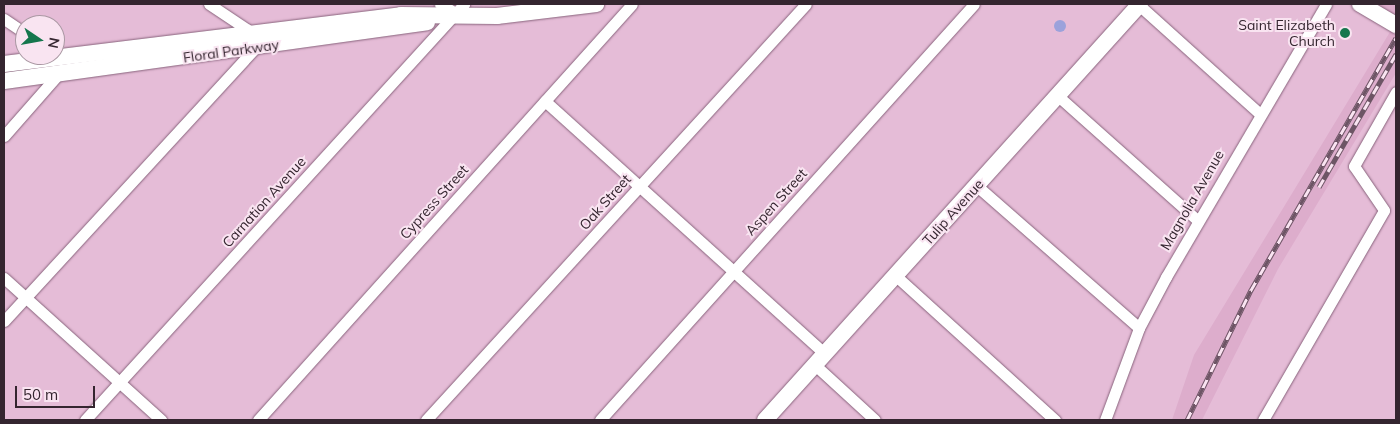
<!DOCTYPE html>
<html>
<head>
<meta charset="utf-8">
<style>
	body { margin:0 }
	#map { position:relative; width:1400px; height:424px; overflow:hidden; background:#e5bcd7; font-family:Mulish,sans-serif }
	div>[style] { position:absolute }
	.built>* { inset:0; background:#ddadcc }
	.water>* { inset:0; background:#9ba2db }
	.round { border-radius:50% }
	.roads { filter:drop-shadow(0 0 1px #88637c) drop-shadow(0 0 1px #88637c) }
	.street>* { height:11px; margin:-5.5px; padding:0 5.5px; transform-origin:5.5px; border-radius:5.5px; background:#fff }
	.secondary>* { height:16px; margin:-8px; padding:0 8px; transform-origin:8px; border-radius:8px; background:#fff }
	.rail>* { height:5px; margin-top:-2.5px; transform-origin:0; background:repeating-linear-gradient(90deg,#f9e4f1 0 9px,#6d5565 0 18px); box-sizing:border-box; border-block:1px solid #6d5565 }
	.dots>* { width:14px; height:14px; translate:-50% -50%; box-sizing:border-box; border:2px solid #f9e4f1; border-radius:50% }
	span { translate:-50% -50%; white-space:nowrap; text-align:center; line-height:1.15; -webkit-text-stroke:4px #f9e4f1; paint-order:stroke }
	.poi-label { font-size:14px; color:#34252f }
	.right { translate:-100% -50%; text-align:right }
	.street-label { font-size:14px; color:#34252f }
	.frame { position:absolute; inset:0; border:5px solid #34252f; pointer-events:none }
	.north { position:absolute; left:15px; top:15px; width:50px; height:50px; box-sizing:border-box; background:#f9e4f1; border:1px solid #aa98a3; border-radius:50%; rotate:102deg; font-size:14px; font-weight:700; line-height:20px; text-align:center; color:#34252f }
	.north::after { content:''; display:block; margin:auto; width:18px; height:22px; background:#15764d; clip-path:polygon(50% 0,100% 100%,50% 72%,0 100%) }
	.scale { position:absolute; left:15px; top:386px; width:80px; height:22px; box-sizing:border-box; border:2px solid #34252f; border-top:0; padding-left:6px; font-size:15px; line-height:18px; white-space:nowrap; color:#34252f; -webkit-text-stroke:4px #f9e4f1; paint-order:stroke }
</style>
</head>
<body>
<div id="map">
	<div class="built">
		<div style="clip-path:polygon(1357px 4px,1396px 4px,1396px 73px,1278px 269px,1202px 420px,1172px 420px,1194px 355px,1393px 27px)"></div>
	</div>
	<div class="water">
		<div class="round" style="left:1054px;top:20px;width:12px;height:12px"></div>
	</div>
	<div class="roads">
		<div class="street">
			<div style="left:440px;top:4px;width:20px;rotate:30deg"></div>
			<div style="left:1139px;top:5px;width:163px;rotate:42deg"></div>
			<div style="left:4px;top:19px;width:25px;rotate:34deg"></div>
			<div style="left:1058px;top:96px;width:186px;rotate:41.7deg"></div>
			<div style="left:545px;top:101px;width:377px;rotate:42.1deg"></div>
			<div style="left:4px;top:136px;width:88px;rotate:-48.7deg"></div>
			<div style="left:977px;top:186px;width:215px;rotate:41.2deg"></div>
			<div style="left:896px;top:276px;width:215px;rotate:42.2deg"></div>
			<div style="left:4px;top:278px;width:212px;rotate:42.1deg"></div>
			<div style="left:4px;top:321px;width:374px;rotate:-47.4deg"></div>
			<div style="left:257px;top:46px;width:12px;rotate:-104deg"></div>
			<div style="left:254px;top:34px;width:54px;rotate:-146.3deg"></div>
			<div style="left:815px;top:365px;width:81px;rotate:42.5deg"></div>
			<div style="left:85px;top:420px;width:563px;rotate:-47.66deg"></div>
			<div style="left:258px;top:420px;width:559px;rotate:-48.04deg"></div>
			<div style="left:426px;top:420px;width:563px;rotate:-47.59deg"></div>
			<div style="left:600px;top:420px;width:559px;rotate:-48.04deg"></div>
			<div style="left:1105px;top:420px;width:98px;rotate:-69.7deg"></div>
			<div style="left:1139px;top:328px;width:58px;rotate:-62.1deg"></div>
			<div style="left:1166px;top:277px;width:316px;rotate:-59.6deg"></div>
			<div style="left:1263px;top:420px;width:242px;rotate:-60deg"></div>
			<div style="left:1384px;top:210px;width:53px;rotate:-124.3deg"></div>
			<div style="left:1354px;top:166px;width:85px;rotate:-60.4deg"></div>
		</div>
		<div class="secondary">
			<div style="left:1360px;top:4px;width:42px;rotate:30.3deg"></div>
			<div style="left:4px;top:64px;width:400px;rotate:-7deg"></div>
			<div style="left:401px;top:15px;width:96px;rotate:0.6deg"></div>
			<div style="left:497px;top:16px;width:100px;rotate:-6.9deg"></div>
			<div style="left:4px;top:81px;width:427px;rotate:-7.9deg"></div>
			<div style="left:765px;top:420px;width:560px;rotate:-47.97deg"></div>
		</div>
	</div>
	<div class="rail">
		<div style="left:1319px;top:187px;width:154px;rotate:-59.9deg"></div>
		<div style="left:1187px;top:420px;width:145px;rotate:-63.8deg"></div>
		<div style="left:1251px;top:290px;width:291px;rotate:-60.1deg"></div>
	</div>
	<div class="dots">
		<div style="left:1345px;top:33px;background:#15764d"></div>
	</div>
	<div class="poi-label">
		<span class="right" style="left:1335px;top:33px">Saint Elizabeth<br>Church</span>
	</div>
	<div class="street-label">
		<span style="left:231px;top:51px;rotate:-8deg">Floral Parkway</span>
		<span style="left:1192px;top:200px;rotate:-60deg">Magnolia Avenue</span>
		<span style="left:264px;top:202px;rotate:-48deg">Carnation Avenue</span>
		<span style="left:434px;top:202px;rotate:-48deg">Cypress Street</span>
		<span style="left:605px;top:202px;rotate:-48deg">Oak Street</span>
		<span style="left:776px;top:202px;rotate:-48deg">Aspen Street</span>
		<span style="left:953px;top:212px;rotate:-48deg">Tulip Avenue</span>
	</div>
	<div class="frame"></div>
	<div class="north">N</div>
	<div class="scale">50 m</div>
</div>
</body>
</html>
